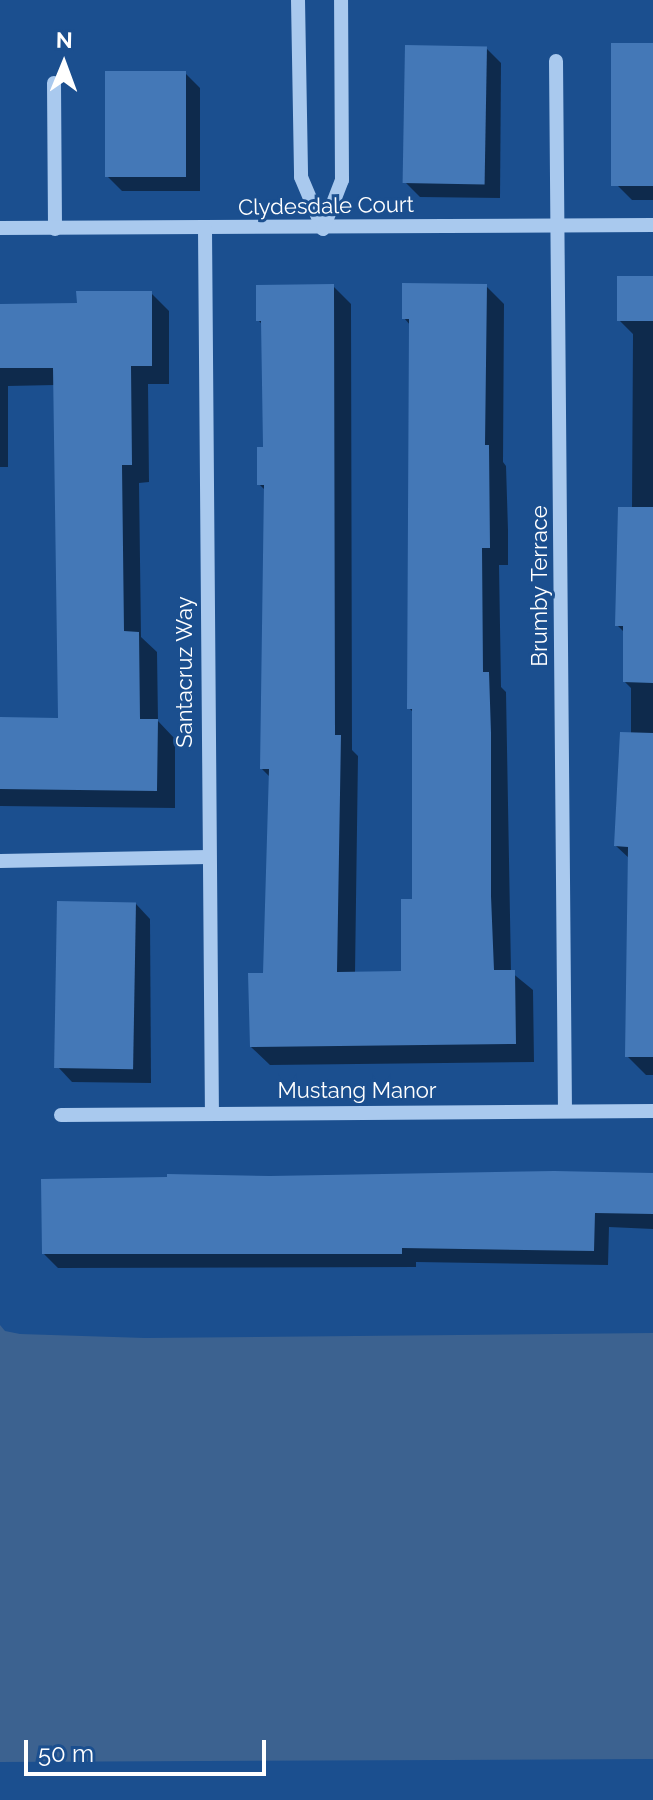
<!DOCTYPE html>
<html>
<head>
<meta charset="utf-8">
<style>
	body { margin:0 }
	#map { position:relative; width:653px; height:1800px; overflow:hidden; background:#1b4f8f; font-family:Raleway,sans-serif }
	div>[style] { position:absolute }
	.water>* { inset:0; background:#3c6290 }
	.shadow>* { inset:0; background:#0007 }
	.building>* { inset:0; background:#4478b7; transform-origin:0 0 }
	.minor>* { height:14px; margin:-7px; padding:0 7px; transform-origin:7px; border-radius:7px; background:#a9c9ee }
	span { translate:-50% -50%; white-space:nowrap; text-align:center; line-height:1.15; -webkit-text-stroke:6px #1b4f8f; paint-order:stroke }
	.street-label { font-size:22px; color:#fff }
	.north { position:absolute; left:24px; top:24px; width:80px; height:80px; -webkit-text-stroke:6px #1b4f8f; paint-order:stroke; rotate:1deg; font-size:22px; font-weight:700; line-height:32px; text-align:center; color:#fff }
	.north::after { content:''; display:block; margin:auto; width:28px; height:36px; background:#fff; clip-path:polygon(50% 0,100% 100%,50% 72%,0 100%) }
	.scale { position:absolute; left:24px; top:1740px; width:242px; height:36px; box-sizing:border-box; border:4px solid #fff; border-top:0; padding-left:10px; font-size:24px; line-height:28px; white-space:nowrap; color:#fff; -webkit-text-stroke:6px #1b4f8f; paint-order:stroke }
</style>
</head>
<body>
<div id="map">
	<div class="water">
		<div style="clip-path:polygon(0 1325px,5px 1331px,20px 1334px,145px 1338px,653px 1333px,653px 1759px,0 1762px)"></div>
	</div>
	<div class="shadow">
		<div style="clip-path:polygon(653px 45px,653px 200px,632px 200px,617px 185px)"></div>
		<div style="clip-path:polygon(486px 48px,501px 63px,500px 198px,420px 197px,405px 182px)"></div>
		<div style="clip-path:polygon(185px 73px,200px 88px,200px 191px,122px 191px,107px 176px)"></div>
		<div style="clip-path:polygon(653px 278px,653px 1075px,646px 1075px,627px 1056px,630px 859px,616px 846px,617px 796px,621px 796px,631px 734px,631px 688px,625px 682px,625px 633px,617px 625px,632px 509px,633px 334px,619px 320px)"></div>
		<div style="clip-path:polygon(333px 286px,351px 304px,352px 750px,358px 756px,355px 974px,403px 973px,414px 900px,414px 713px,409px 708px,411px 326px,404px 318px,486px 286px,504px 304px,503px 462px,506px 466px,508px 530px,508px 565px,499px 565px,501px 687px,506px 692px,511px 972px,533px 990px,534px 1062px,270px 1065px,251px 1047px,265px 975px,271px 778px,262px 769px,265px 490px,259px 484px,265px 449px,263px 325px,258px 320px)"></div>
		<div style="clip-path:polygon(151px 293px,169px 311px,169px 384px,148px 384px,149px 482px,139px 483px,141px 637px,157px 652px,158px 721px,175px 739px,175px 808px,0 806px,0 719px,60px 720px,55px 385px,8px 386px,8px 467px,0 467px,0 306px,79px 305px)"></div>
		<div style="clip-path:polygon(136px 904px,150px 919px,151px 1083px,72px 1082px,58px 1067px)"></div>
		<div style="clip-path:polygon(653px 1174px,653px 1229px,609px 1227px,608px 1265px,416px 1262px,416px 1267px,58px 1268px,44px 1254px,270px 1178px)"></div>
	</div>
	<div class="building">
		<div style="left:611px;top:43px;width:42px;height:143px"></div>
		<div style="left:405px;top:45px;width:82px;height:138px;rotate:1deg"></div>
		<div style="left:105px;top:71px;width:81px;height:106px"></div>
		<div style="left:617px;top:276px;width:36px;height:45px"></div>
		<div style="clip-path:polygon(402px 283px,487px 284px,485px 445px,489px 445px,490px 548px,482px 548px,483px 672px,489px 672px,491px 733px,491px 896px,494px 970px,515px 970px,516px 1044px,250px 1047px,248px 973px,263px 973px,269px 769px,260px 769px,264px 485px,257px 485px,257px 447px,263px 447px,261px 321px,256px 321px,256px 285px,334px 284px,335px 735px,341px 735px,337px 972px,401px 971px,401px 899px,412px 899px,412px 709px,407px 709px,409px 319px,402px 319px)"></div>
		<div style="clip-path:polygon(76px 291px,152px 291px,152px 366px,131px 366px,132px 465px,122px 465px,124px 631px,139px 632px,140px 719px,158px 719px,157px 791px,0 789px,0 717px,58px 718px,53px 368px,0 368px,0 304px,77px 303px)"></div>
		<div style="clip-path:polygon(618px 507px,653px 507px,653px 683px,623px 682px,623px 626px,615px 626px)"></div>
		<div style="clip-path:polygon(620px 732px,653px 733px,653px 1057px,625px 1057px,628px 847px,614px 846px)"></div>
		<div style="left:57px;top:901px;width:79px;height:167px;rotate:1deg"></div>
		<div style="clip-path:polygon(554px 1171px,653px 1173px,653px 1214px,595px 1213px,594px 1251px,402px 1248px,402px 1254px,42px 1254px,41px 1179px,167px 1177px,167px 1174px,270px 1176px)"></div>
	</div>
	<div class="minor">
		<div style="left:298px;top:0;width:177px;rotate:89deg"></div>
		<div style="left:301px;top:177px;width:56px;rotate:67.1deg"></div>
		<div style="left:556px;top:61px;width:1050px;rotate:89.51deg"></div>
		<div style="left:54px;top:83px;width:146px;rotate:89.6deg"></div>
		<div style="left:0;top:228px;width:653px;rotate:-0.26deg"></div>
		<div style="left:205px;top:229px;width:885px;rotate:89.55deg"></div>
		<div style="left:323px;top:229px;width:53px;rotate:-68.8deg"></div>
		<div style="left:342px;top:180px;width:180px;rotate:-90.3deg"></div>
		<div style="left:0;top:861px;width:208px;rotate:-1.1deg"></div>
		<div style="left:61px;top:1115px;width:592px;rotate:-0.39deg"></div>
	</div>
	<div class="street-label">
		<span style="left:326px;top:206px;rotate:-1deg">Clydesdale Court</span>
		<span style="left:540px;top:586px;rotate:-90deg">Brumby Terrace</span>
		<span style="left:185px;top:672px;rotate:-90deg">Santacruz Way</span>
		<span style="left:357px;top:1091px">Mustang Manor</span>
	</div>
	<div class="north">N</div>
	<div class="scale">50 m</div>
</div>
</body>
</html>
